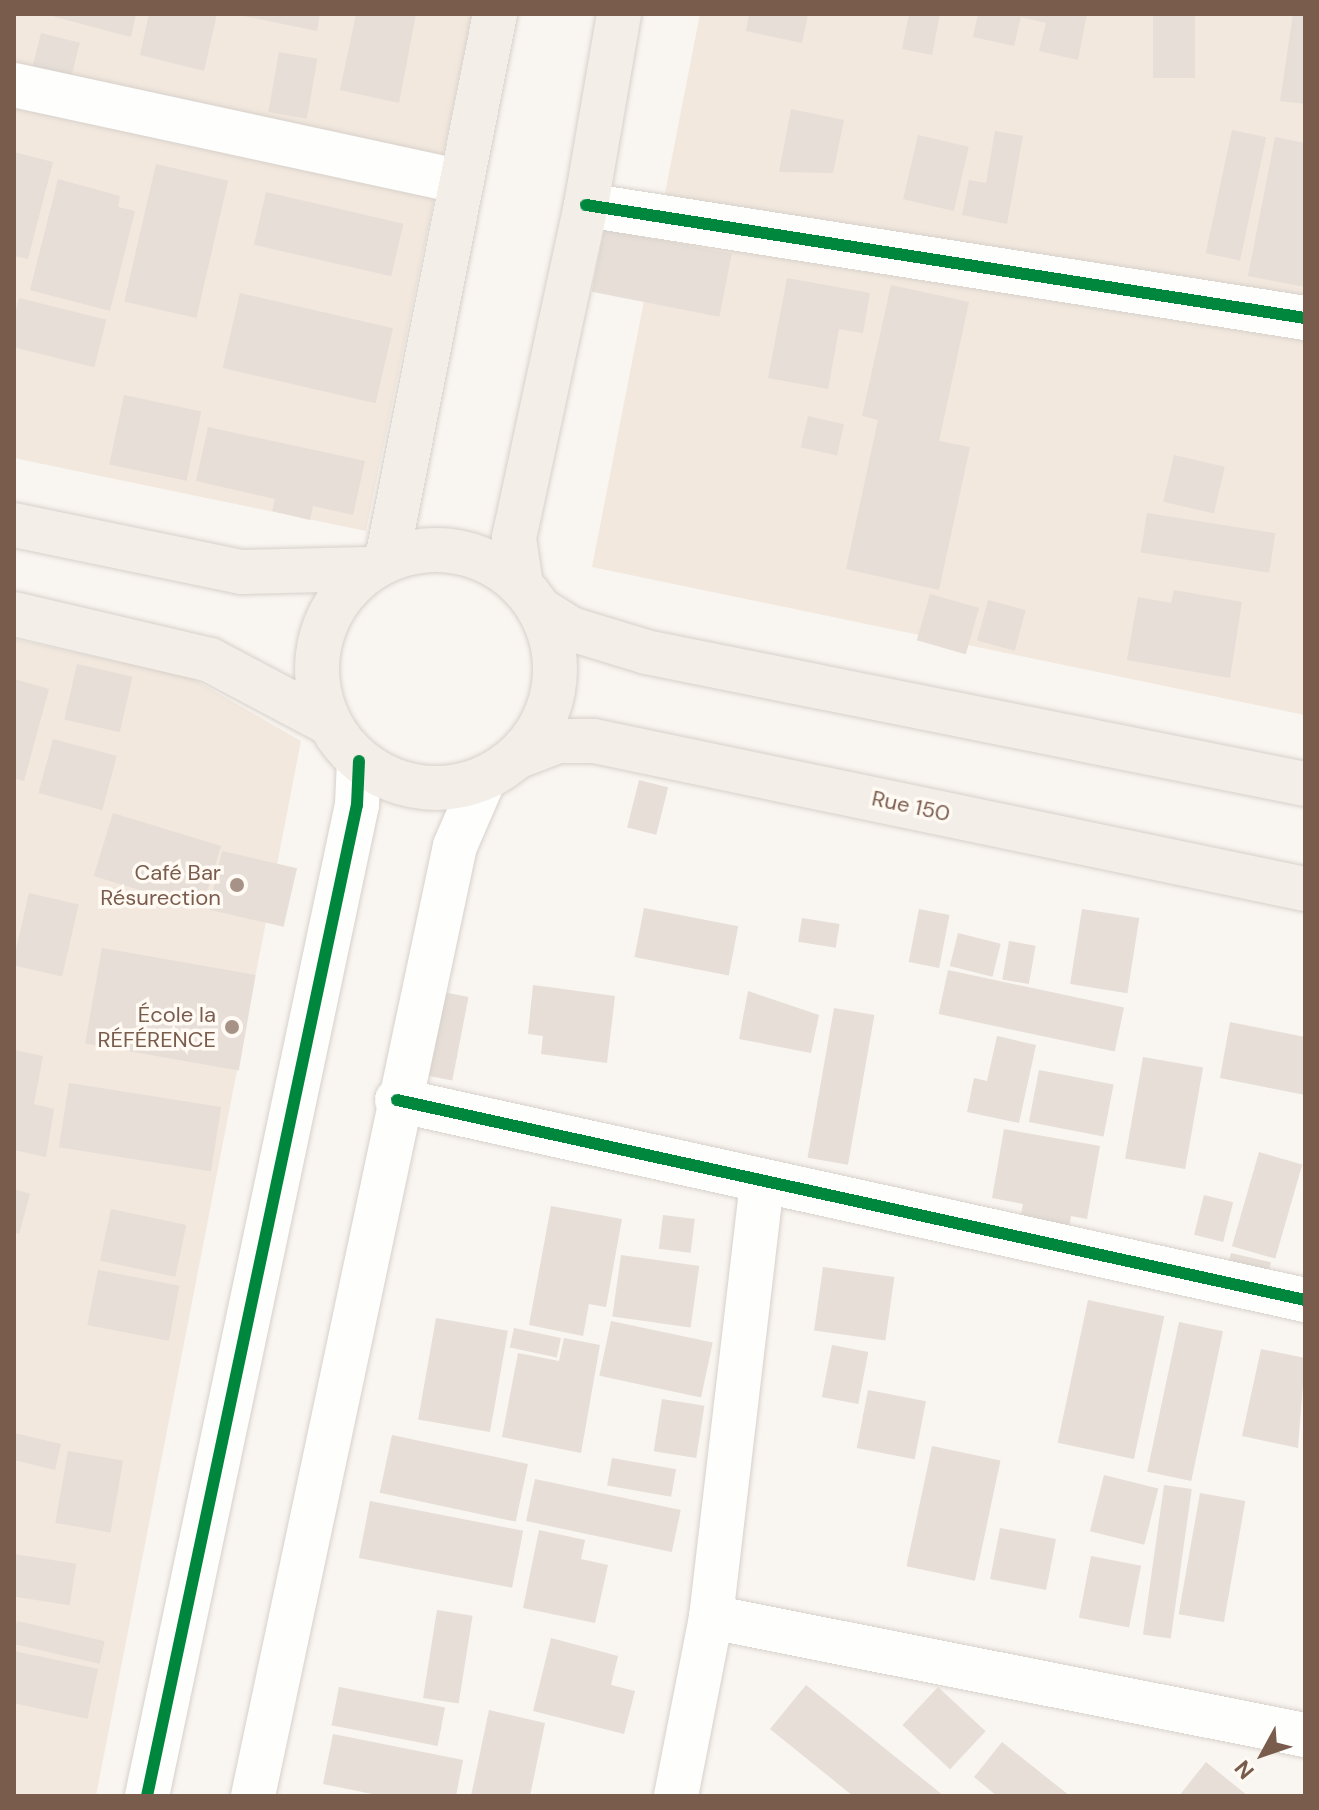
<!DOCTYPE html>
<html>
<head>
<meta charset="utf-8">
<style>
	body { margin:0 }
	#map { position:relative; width:1319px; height:1810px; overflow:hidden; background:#f9f5f0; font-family:"DM Sans",sans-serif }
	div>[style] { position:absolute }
	.residential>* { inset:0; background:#f2e8de }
	.building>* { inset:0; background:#e6ded7; transform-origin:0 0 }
	.roads { filter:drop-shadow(0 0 2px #d7d1cb) drop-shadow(0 0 2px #d7d1cb) }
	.minor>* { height:44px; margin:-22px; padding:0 22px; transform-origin:22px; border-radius:22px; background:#fefefd }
	.major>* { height:44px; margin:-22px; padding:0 22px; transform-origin:22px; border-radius:22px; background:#f3eee8 }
	.major>.ring { margin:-22px; padding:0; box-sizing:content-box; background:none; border:44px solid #f3eee8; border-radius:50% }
	.cycleway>* { height:12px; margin:-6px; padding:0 6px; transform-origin:6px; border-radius:6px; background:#00873e }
	.dots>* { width:22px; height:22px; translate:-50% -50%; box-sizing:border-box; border:4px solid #fffaf3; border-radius:50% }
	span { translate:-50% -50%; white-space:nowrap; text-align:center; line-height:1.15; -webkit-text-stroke:7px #fffaf3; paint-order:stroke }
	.street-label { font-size:22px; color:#7a5c4d }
	.poi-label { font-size:22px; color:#7a5c4d }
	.right { translate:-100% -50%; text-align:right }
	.frame { position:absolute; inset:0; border:16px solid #7a5c4d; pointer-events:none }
	.north { position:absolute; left:1223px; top:1714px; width:80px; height:80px; -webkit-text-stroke:6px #fffaf3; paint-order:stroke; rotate:230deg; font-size:22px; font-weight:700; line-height:32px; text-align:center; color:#7a5c4d }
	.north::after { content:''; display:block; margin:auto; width:28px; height:36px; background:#7a5c4d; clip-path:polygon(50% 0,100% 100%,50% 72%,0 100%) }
</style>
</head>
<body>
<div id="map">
	<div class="residential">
		<div style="clip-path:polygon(14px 14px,472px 14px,366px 531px,14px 458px)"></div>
		<div style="clip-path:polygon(700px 14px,1305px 14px,1305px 715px,592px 567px)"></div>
		<div style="clip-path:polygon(14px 639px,190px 677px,301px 741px,96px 1796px,14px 1796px)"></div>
	</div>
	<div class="building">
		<div style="clip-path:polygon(44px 14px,136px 14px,131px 37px)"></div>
		<div style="clip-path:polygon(149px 14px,217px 14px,204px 71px,140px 55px)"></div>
		<div style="clip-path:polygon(234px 14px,320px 14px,317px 31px)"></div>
		<div style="clip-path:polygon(356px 14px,416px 14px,399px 103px,340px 90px)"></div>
		<div style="clip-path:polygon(749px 14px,808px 14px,802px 43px,746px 31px)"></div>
		<div style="clip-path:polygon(909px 14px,940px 14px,932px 55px,902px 49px)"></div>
		<div style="clip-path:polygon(978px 14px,1087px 14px,1078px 60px,1039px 51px,1046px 23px,1021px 17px,1014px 46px,973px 37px)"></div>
		<div style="left:1153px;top:14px;width:42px;height:64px"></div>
		<div style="clip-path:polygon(1293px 14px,1305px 14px,1305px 104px,1280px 101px)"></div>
		<div style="left:41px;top:33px;width:40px;height:37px;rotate:14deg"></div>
		<div style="left:279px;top:52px;width:39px;height:61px;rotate:10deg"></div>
		<div style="clip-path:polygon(791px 109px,844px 120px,833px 173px,779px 172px)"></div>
		<div style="left:1232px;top:130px;width:35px;height:126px;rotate:12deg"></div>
		<div style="clip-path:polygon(995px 131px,1023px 136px,1007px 224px,962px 215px,969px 180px,986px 183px)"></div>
		<div style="left:918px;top:135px;width:52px;height:66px;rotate:13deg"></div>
		<div style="clip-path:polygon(1275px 137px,1305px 143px,1305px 287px,1248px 276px)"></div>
		<div style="clip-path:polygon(14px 152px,53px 162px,28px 259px,14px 256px)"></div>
		<div style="left:156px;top:164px;width:74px;height:141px;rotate:13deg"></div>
		<div style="clip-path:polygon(58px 179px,120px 196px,118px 207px,135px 211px,110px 311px,30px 290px)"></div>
		<div style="left:266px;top:192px;width:141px;height:54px;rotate:13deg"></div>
		<div style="left:604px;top:229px;width:130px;height:64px;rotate:11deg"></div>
		<div style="clip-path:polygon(787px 278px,870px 293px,863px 333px,839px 329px,828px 389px,768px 378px)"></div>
		<div style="clip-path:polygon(891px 285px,969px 302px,939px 441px,970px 447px,939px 590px,846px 569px,878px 420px,862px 416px)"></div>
		<div style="left:240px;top:293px;width:157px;height:77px;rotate:13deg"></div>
		<div style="left:19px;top:298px;width:90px;height:49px;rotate:14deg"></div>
		<div style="left:124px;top:395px;width:79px;height:71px;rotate:12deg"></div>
		<div style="left:808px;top:416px;width:37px;height:32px;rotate:13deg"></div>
		<div style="clip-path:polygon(208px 427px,365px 461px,353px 515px,313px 506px,310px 520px,272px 511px,275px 499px,196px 481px)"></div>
		<div style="left:1174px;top:455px;width:52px;height:48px;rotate:13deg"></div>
		<div style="left:1147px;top:513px;width:130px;height:40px;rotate:9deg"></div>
		<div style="clip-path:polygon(1174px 590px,1242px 602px,1230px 678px,1127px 660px,1138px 597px,1171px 603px)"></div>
		<div style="left:930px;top:594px;width:51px;height:48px;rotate:16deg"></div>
		<div style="left:988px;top:600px;width:39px;height:42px;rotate:15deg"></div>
		<div style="left:77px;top:664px;width:57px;height:57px;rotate:13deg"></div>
		<div style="clip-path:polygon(14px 679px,49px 689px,24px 781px,14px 778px)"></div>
		<div style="left:53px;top:739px;width:66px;height:56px;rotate:15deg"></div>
		<div style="left:639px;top:780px;width:30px;height:49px;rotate:14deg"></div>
		<div style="left:113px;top:813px;width:113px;height:66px;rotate:17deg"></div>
		<div style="left:222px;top:851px;width:77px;height:60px;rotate:13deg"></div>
		<div style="left:29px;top:893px;width:51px;height:74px;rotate:13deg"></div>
		<div style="left:644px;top:908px;width:96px;height:50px;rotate:11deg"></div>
		<div style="left:919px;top:909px;width:31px;height:54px;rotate:11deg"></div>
		<div style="left:1082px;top:909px;width:58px;height:76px;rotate:9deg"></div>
		<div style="left:802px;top:918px;width:38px;height:24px;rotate:9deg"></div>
		<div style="left:958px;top:933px;width:44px;height:34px;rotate:14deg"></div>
		<div style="left:1009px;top:941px;width:27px;height:39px;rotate:10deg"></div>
		<div style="left:102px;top:948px;width:156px;height:97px;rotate:10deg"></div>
		<div style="left:948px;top:970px;width:180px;height:45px;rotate:12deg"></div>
		<div style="clip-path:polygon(533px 985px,615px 996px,607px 1063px,541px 1054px,543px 1036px,528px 1034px)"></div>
		<div style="clip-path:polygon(748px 991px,819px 1015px,811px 1053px,739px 1039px)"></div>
		<div style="left:443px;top:992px;width:26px;height:85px;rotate:11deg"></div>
		<div style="left:834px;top:1008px;width:41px;height:152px;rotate:10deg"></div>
		<div style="clip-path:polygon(1230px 1022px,1305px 1037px,1305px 1095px,1220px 1078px)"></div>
		<div style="clip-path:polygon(997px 1036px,1036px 1045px,1019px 1123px,967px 1112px,974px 1078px,987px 1081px)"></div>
		<div style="clip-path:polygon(14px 1050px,43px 1056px,34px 1104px,54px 1109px,46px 1157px,14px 1150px)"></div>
		<div style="left:1143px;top:1057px;width:61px;height:103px;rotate:10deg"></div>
		<div style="left:1039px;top:1070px;width:76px;height:53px;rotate:11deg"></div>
		<div style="left:69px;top:1083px;width:154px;height:65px;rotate:9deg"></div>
		<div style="clip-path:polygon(1004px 1129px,1100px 1146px,1087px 1219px,1071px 1216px,1069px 1228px,1020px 1219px,1023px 1204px,992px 1198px)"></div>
		<div style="left:1259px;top:1152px;width:45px;height:98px;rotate:16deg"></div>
		<div style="clip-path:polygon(14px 1189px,30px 1194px,19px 1234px,14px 1232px)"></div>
		<div style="left:1204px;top:1195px;width:30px;height:41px;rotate:14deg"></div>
		<div style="clip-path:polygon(551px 1206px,622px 1219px,606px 1307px,589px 1304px,583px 1336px,529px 1325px)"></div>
		<div style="left:111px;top:1209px;width:77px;height:53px;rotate:12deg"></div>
		<div style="left:663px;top:1215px;width:32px;height:34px;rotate:7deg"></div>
		<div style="left:1231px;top:1253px;width:41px;height:22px;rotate:13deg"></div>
		<div style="left:621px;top:1255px;width:79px;height:62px;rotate:8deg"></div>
		<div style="left:823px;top:1267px;width:72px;height:64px;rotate:8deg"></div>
		<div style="left:98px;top:1270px;width:83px;height:56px;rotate:11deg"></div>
		<div style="left:1088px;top:1300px;width:78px;height:146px;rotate:12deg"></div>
		<div style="left:436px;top:1318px;width:73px;height:103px;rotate:10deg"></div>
		<div style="left:611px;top:1321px;width:104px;height:56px;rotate:12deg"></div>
		<div style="left:1179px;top:1322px;width:45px;height:153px;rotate:12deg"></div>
		<div style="left:514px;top:1328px;width:48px;height:20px;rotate:12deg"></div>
		<div style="clip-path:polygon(564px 1338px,600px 1345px,581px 1453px,502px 1437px,518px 1353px,559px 1361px)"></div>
		<div style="left:832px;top:1345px;width:37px;height:53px;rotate:11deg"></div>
		<div style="clip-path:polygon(1261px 1349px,1305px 1358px,1298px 1448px,1242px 1436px)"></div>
		<div style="left:868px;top:1390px;width:59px;height:59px;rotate:11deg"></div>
		<div style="left:662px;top:1399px;width:43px;height:53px;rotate:9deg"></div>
		<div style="clip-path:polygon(14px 1433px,61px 1444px,55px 1470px,14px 1460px)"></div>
		<div style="left:392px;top:1435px;width:139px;height:59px;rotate:12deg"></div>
		<div style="left:932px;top:1446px;width:70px;height:123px;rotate:12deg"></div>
		<div style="left:68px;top:1451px;width:56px;height:73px;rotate:10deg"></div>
		<div style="left:612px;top:1458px;width:65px;height:28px;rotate:10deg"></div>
		<div style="left:1104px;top:1475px;width:56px;height:58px;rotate:14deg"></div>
		<div style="left:535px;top:1479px;width:149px;height:43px;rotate:12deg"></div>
		<div style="left:1164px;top:1485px;width:28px;height:151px;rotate:8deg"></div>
		<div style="left:1200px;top:1493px;width:46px;height:123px;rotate:10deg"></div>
		<div style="left:370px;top:1501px;width:156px;height:58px;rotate:11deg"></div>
		<div style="left:1000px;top:1528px;width:57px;height:52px;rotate:11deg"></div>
		<div style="clip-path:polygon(539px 1530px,585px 1540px,581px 1559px,608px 1565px,595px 1623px,523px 1608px)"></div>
		<div style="left:14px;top:1554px;width:63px;height:42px;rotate:9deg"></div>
		<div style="left:1091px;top:1556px;width:51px;height:63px;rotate:11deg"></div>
		<div style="left:437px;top:1610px;width:36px;height:89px;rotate:9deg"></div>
		<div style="left:17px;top:1621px;width:90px;height:23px;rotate:13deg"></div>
		<div style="clip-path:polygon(551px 1638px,618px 1656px,611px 1685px,635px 1691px,624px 1734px,533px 1711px)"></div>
		<div style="left:14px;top:1651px;width:86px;height:51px;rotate:12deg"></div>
		<div style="clip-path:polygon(806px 1685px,944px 1796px,853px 1796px,770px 1729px)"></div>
		<div style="left:339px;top:1687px;width:108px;height:39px;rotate:11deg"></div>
		<div style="left:938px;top:1687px;width:65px;height:52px;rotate:43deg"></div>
		<div style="clip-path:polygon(489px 1710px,545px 1723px,530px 1796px,471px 1796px)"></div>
		<div style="clip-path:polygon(333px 1734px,463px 1760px,456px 1796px,382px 1796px,323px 1784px)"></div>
		<div style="clip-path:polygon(1002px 1742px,1070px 1796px,997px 1796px,974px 1777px)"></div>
		<div style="clip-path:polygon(1206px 1762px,1248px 1796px,1179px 1796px)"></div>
	</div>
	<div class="roads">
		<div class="minor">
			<div style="left:14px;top:85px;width:458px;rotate:12.2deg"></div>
			<div style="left:586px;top:205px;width:728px;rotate:8.93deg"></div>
			<div style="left:397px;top:1100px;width:930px;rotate:12.42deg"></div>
			<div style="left:711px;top:1617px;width:606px;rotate:11.24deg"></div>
			<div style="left:147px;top:1796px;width:1013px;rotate:-78.04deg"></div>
			<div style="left:357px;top:805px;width:44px;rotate:-87.4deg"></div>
			<div style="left:253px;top:1796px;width:971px;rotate:-78deg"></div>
			<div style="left:455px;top:846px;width:73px;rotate:-66.6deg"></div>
			<div style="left:676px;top:1796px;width:182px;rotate:-78.9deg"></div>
			<div style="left:711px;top:1617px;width:439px;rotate:-83.3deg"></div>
		</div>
		<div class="major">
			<div style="left:14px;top:525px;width:232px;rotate:11.7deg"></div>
			<div style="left:241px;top:572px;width:127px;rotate:-1.4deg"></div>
			<div class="ring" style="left:317px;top:550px;width:194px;height:194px"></div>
			<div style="left:387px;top:559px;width:556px;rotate:-78.79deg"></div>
			<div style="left:521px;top:585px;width:48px;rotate:-98.5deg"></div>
			<div style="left:514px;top:538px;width:341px;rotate:-77.8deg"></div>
			<div style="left:586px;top:205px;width:194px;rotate:-80.2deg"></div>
			<div style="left:539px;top:609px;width:38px;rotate:32deg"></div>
			<div style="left:571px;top:629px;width:78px;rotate:17deg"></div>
			<div style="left:646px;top:652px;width:672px;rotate:11.33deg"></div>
			<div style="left:14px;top:614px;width:201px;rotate:13.2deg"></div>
			<div style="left:210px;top:660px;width:135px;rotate:27.9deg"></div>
			<div style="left:519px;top:756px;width:42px;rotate:-21deg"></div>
			<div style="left:558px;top:741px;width:36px"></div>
			<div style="left:594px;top:741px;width:726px;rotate:11.76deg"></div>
		</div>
	</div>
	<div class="cycleway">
		<div style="left:586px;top:205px;width:728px;rotate:8.93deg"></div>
		<div style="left:397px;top:1100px;width:930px;rotate:12.42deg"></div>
		<div style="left:147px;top:1796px;width:1013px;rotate:-78.04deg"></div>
		<div style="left:357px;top:805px;width:44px;rotate:-87.4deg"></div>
	</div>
	<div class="dots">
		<div style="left:237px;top:885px;background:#a69286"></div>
		<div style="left:232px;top:1027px;background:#a69286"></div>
	</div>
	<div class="street-label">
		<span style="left:911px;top:806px;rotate:12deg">Rue 150</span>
	</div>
	<div class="poi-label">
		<span class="right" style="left:221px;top:885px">Café Bar<br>Résurection</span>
		<span class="right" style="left:216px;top:1027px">École la<br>RÉFÉRENCE</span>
	</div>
	<div class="frame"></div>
	<div class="north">N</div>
</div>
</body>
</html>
